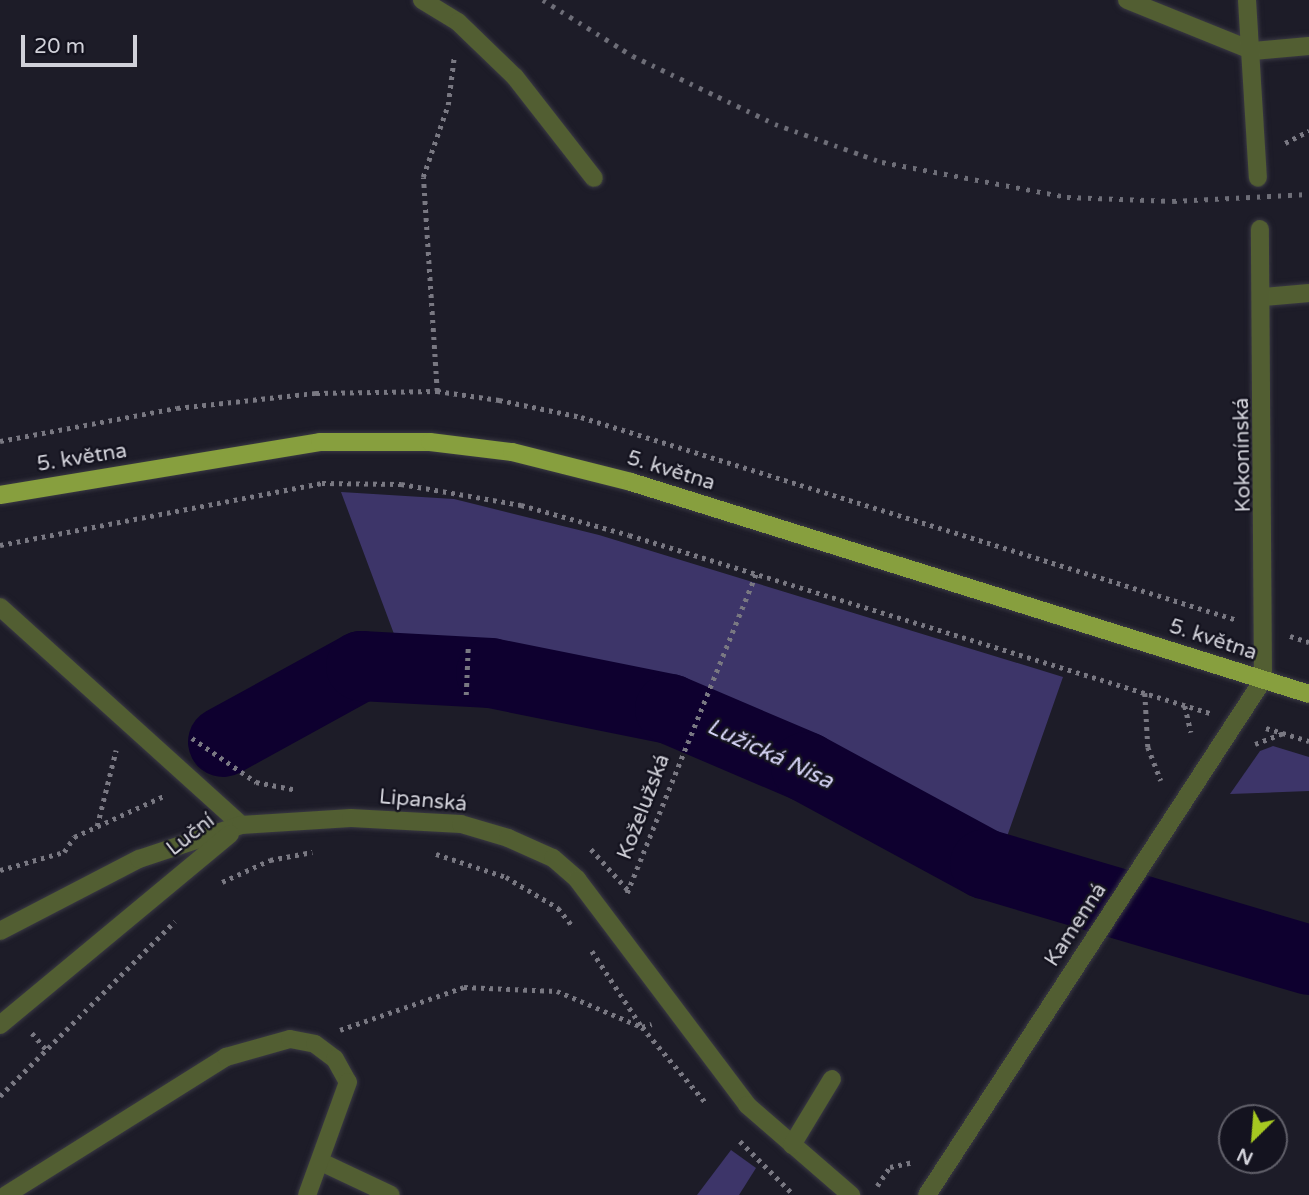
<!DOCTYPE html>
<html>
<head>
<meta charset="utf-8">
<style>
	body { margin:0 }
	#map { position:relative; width:1309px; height:1195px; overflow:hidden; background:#1d1c28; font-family:"Varela Round",sans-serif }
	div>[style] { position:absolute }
	.green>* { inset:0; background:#3d3569 }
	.river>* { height:70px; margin:-35px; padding:0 35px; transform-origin:35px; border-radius:35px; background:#0e002f }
	.path>* { height:4.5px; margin-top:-2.25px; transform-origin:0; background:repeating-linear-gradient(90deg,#797882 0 3.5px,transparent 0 8.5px) }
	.roads { filter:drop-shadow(0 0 2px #3a3944) drop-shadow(0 0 2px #3a3944) }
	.minor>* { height:18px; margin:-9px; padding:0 9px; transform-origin:9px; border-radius:9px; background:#525e32 }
	.major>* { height:18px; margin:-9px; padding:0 9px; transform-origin:9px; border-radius:9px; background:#879f3e }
	.rail>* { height:5px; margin-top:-2.5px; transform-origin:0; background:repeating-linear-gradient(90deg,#6e6e78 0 3.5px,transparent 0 10.5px) }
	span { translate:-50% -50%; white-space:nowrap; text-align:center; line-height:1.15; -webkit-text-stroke:5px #14131f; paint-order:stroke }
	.street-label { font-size:21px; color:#d1d1d9 }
	.water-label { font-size:23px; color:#d4d2f4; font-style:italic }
	.north { position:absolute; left:1218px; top:1104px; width:70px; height:70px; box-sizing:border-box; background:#14131f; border:2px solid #605f69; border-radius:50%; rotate:205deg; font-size:19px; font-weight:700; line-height:28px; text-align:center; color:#d1d1d9 }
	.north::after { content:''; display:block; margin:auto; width:24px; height:32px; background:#a6c821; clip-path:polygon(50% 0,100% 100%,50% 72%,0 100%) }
	.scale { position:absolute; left:21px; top:35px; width:116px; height:32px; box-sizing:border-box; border:4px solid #d1d1d9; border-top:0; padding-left:9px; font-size:21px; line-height:24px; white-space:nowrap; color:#d1d1d9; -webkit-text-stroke:5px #14131f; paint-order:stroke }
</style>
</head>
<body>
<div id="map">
	<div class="green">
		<div style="clip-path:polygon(341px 492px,454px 499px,599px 535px,1063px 677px,1003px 848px,696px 689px,397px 642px)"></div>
		<div style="clip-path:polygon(1273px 746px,1309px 757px,1309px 791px,1230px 794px,1260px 751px)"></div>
		<div style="clip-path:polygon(731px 1150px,756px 1168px,739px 1195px,697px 1195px)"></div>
	</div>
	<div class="river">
		<div style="left:223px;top:742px;width:158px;rotate:-28.8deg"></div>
		<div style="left:361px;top:666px;width:130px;rotate:3.1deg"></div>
		<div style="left:491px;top:673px;width:183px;rotate:11.4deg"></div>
		<div style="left:670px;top:709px;width:148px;rotate:23.1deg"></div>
		<div style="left:806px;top:767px;width:204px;rotate:28.5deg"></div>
		<div style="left:985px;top:864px;width:338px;rotate:16.5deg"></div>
	</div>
	<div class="path">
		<div style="left:1285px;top:143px;width:27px;rotate:-27deg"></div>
		<div style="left:437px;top:391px;width:214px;rotate:-93.7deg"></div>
		<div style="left:423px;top:177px;width:76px;rotate:-70.9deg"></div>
		<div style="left:448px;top:105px;width:48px;rotate:-82.9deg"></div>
		<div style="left:0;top:441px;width:180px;rotate:-10.6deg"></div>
		<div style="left:177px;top:408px;width:140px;rotate:-6.2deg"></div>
		<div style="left:316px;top:393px;width:121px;rotate:-0.9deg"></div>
		<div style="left:437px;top:391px;width:63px;rotate:8.3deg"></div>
		<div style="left:499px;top:400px;width:84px;rotate:11.7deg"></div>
		<div style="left:581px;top:417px;width:684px;rotate:17.19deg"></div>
		<div style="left:0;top:545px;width:328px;rotate:-10.9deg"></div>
		<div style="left:322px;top:483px;width:79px;rotate:0.7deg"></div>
		<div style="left:401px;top:484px;width:122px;rotate:9.9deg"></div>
		<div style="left:521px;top:505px;width:112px;rotate:15.5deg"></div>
		<div style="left:629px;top:535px;width:608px;rotate:17.03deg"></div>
		<div style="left:1290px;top:636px;width:20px;rotate:18deg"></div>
		<div style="left:1145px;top:693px;width:54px;rotate:86.8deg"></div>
		<div style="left:1148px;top:747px;width:36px;rotate:69deg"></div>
		<div style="left:466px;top:695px;width:47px;rotate:-87.6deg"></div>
		<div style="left:1185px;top:706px;width:27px;rotate:77deg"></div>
		<div style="left:1266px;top:728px;width:45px;rotate:16.8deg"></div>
		<div style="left:192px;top:738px;width:78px;rotate:34.5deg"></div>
		<div style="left:256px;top:782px;width:42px;rotate:11deg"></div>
		<div style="left:1255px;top:744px;width:30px;rotate:-21deg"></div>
		<div style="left:97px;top:826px;width:78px;rotate:-76deg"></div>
		<div style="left:591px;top:849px;width:55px;rotate:47.9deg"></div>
		<div style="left:436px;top:854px;width:74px;rotate:18.2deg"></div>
		<div style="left:506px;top:877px;width:61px;rotate:30.8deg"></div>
		<div style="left:558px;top:908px;width:21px;rotate:51deg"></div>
		<div style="left:0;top:870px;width:66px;rotate:-15.7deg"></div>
		<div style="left:64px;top:852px;width:18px;rotate:-56deg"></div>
		<div style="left:74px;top:837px;width:101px;rotate:-24.5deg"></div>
		<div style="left:222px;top:882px;width:53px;rotate:-24.6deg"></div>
		<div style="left:270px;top:860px;width:43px;rotate:-10.8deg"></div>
		<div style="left:627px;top:893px;width:346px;rotate:-68deg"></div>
		<div style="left:592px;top:951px;width:91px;rotate:56.7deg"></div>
		<div style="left:642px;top:1027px;width:99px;rotate:49.9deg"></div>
		<div style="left:340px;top:1030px;width:131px;rotate:-19.1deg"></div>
		<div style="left:464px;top:987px;width:93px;rotate:2.5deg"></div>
		<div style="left:557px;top:991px;width:92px;rotate:23deg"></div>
		<div style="left:642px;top:1027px;width:10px;rotate:-17deg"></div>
		<div style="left:32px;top:1033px;width:23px;rotate:49deg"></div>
		<div style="left:0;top:1096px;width:247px;rotate:-45deg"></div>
		<div style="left:740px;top:1141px;width:76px;rotate:45deg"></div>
		<div style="left:877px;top:1186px;width:23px;rotate:-56deg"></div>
		<div style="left:890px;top:1167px;width:24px;rotate:-12deg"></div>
	</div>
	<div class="roads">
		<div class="minor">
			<div style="left:422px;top:0;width:42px;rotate:31.4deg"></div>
			<div style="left:458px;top:22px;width:79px;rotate:44deg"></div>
			<div style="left:515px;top:77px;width:128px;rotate:52deg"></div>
			<div style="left:1127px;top:0;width:136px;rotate:22deg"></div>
			<div style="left:1253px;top:51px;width:56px;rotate:-5.1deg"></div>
			<div style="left:1247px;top:0;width:178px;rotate:86.5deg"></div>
			<div style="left:1264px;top:297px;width:45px;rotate:-5.1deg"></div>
			<div style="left:0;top:607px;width:325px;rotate:42.1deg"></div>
			<div style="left:0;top:931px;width:157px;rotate:-27.4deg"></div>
			<div style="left:139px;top:859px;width:108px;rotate:-18.4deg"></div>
			<div style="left:241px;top:825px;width:110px;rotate:-3.6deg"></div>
			<div style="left:351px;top:818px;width:110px;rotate:3.1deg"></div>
			<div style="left:461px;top:824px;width:49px;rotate:16.6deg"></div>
			<div style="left:508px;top:838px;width:49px;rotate:24deg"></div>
			<div style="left:553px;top:858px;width:32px;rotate:41deg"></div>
			<div style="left:577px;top:879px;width:283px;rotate:53deg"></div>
			<div style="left:747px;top:1105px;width:138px;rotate:40.9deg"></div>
			<div style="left:0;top:1025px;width:299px;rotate:-39.7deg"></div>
			<div style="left:792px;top:1145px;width:77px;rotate:-58.8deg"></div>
			<div style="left:321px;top:1162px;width:77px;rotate:25.2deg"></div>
			<div style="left:6px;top:1195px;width:260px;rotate:-32.1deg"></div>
			<div style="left:226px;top:1057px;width:66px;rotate:-15.7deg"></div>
			<div style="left:290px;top:1039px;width:25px;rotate:11deg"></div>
			<div style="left:315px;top:1044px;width:25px;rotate:37deg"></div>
			<div style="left:335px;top:1059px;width:26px;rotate:61deg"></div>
			<div style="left:348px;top:1082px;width:120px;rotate:109.9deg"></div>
			<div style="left:927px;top:1195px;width:615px;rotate:-56.88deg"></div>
			<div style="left:1263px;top:680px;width:451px;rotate:-90.4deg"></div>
		</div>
		<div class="major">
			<div style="left:0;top:495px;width:324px;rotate:-9.4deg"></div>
			<div style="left:320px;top:442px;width:110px"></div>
			<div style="left:430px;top:442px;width:83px;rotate:7deg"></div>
			<div style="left:512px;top:452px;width:123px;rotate:14.1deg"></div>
			<div style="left:631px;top:482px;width:710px;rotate:17.36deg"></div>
		</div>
	</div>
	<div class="rail">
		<div style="left:543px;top:0;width:106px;rotate:31.9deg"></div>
		<div style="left:633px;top:56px;width:157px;rotate:25.6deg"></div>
		<div style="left:775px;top:124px;width:114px;rotate:19.6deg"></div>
		<div style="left:882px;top:162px;width:188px;rotate:10.7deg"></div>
		<div style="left:1067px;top:197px;width:106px;rotate:2.2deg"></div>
		<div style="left:1173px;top:201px;width:136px;rotate:-2.9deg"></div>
	</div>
	<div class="street-label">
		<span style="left:1243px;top:455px;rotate:-91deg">Kokonínská</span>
		<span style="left:82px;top:458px;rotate:-9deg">5. května</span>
		<span style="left:671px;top:471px;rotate:17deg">5. května</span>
		<span style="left:1213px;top:640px;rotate:18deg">5. května</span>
		<span style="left:423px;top:801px;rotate:5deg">Lipanská</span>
		<span style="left:644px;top:807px;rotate:-69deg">Koželužská</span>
		<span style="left:191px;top:835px;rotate:-38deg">Luční</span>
		<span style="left:1076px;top:925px;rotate:-57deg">Kamenná</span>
	</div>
	<div class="water-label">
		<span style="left:770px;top:754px;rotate:25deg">Lužická Nisa</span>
	</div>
	<div class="north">N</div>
	<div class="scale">20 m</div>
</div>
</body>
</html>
